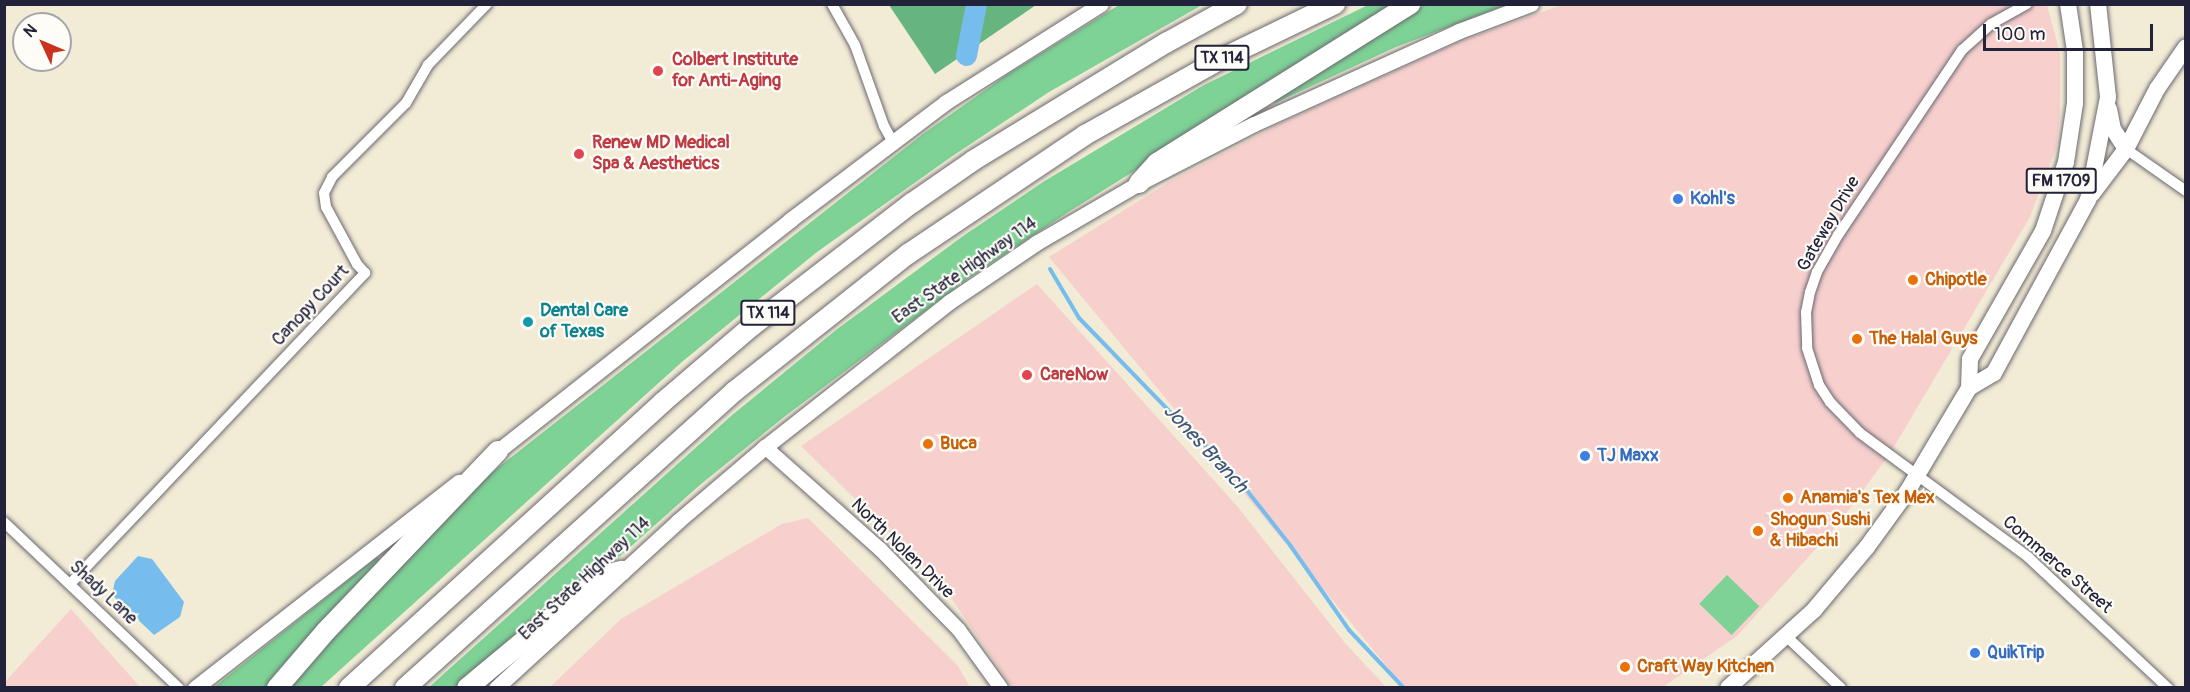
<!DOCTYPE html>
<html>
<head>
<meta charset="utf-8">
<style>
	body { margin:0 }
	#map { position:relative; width:2190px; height:692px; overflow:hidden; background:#f2ebd5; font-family:Pangolin,sans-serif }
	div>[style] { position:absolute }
	.built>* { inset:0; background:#f7d0ce }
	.green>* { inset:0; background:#7ed295; transform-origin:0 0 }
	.forest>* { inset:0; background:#66b47e }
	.water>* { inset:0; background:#76bded }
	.stream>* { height:4px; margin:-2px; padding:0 2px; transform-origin:2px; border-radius:2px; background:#76bded }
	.river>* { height:21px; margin:-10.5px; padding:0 10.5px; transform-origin:10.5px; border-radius:10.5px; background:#76bded }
	.roads { filter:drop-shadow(0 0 2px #6b6871) drop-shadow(0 0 2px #6b6871) }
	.minor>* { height:10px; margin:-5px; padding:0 5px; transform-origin:5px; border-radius:5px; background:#fff }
	.tertiary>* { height:14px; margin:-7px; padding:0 7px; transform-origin:7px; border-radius:7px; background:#fff }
	.secondary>* { height:15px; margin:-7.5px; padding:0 7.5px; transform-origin:7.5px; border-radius:7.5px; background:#fff }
	.primary>* { height:16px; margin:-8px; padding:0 8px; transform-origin:8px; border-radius:8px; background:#fff }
	.motorway>* { height:20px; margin:-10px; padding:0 10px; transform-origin:10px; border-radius:10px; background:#fff }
	.dots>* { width:16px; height:16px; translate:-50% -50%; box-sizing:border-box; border:3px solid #fdfcf7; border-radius:50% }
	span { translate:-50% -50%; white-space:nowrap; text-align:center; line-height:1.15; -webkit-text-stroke:4.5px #fdfcf7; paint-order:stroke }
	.shield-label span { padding:2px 4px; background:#fdfcf7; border:2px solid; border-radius:4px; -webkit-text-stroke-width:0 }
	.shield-label { font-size:16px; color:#22223b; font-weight:700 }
	.health-label { font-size:18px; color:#be3a42; font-weight:700 }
	.left { translate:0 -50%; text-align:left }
	.shop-label { font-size:18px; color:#366cbe; font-weight:700 }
	.street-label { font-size:18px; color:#22223b }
	.food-label { font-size:18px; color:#c56008; font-weight:700 }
	.culture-label { font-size:18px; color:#0d838f; font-weight:700 }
	.water-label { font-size:20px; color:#3f5879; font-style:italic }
	.frame { position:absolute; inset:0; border:6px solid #22223b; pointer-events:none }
	.north { position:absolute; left:12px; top:12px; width:60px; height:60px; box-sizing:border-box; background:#fdfcf7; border:2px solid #a5a5ac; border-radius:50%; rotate:314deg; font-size:16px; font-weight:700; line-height:24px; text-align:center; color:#22223b }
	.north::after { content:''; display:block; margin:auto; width:21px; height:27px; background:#c8321e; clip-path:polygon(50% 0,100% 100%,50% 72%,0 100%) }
	.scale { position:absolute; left:1983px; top:24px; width:170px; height:27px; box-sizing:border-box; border:3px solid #22223b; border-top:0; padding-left:8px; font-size:18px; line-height:21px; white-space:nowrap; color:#22223b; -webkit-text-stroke:4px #fdfcf7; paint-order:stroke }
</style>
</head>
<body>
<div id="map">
	<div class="built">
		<div style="clip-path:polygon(1561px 5px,2047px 5px,2060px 53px,2060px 116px,2056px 148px,2030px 217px,1891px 452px,1839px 523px,1737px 636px,1663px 687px,1404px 687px,1049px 257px,1169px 182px,1277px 125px,1459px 42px)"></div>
		<div style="clip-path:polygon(1037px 284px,1237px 506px,1345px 643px,1386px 687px,1012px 687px,940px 582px,801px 446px)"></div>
		<div style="clip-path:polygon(808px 518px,958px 666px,970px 687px,550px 687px,621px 619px,782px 524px)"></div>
		<div style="clip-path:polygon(71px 609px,140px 687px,5px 687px,5px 682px)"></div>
	</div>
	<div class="green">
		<div style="clip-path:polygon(1119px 5px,1202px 5px,1049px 92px,951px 157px,817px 252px,683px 361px,321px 687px,283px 688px,430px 527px,490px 474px,923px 134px,1008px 74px)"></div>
		<div style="clip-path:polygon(1368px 5px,1401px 5px,1070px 211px,969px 278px,784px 417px,701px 484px,582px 590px,461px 687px,428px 688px,731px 416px,836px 330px,963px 236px,1043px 182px,1204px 85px)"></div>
		<div style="clip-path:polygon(1424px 5px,1506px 5px,1396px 47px,1275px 103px,1272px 99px)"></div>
		<div style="clip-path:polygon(377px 557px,381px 562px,269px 687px,213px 688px)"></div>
		<div style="left:1727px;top:575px;width:45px;height:40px;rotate:44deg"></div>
	</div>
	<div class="forest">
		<div style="clip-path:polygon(889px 5px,1036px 5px,935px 74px)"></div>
	</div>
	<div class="water">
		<div style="clip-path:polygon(138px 556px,152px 559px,184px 602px,180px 617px,154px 635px,112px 595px,115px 581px)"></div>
	</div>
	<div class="stream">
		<div style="left:1050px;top:269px;width:57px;rotate:59.4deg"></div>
		<div style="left:1079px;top:318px;width:128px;rotate:45.9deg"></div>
		<div style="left:1168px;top:410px;width:86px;rotate:43.6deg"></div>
		<div style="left:1230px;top:469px;width:97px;rotate:51.7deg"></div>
		<div style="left:1290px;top:545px;width:103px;rotate:55.2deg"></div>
		<div style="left:1349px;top:630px;width:80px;rotate:46.5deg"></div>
	</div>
	<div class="river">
		<div style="left:966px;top:55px;width:52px;rotate:-78.9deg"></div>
	</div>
	<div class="roads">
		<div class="minor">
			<div style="left:832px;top:4px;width:47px;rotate:60.7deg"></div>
			<div style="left:855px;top:45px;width:86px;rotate:70.3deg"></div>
			<div style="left:884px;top:126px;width:18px;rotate:61deg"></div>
			<div style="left:2027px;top:4px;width:41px;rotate:150.9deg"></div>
			<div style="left:1991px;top:24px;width:39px;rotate:138deg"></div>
			<div style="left:1962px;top:50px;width:223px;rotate:123.8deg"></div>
			<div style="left:1838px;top:235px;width:43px;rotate:119.6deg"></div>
			<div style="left:1817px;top:272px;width:21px;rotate:109deg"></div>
			<div style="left:1810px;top:292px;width:20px;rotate:101deg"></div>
			<div style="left:1806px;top:312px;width:36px;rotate:88deg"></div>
			<div style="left:1807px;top:348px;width:39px;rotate:72deg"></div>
			<div style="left:1819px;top:385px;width:20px;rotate:57deg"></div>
			<div style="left:1830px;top:402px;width:43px;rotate:45.9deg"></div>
			<div style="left:1860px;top:433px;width:209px;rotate:36.4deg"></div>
			<div style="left:2028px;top:557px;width:192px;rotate:43.1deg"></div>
			<div style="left:2126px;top:149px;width:73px;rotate:35deg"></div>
			<div style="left:4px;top:522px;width:241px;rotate:43.5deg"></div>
			<div style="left:70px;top:584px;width:429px;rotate:-46.5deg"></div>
			<div style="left:365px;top:273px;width:12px;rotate:-132deg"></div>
			<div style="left:357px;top:264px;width:65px;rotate:-118.5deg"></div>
			<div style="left:326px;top:207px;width:14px;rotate:-98deg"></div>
			<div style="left:324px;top:193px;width:18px;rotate:-63deg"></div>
			<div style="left:332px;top:177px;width:105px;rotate:-45deg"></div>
			<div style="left:406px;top:103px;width:44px;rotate:-59.9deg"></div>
			<div style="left:428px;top:65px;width:85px;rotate:-46deg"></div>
			<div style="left:1786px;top:636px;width:76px;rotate:43.4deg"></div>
		</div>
		<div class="tertiary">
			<div style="left:765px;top:447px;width:154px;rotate:41.6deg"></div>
			<div style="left:880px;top:549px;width:113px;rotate:45.7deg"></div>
			<div style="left:959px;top:630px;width:72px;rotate:54.1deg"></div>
		</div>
		<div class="secondary">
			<div style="left:489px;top:458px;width:384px;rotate:-38.3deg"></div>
			<div style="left:790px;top:220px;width:196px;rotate:-37.1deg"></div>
			<div style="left:946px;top:102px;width:183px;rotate:-32.3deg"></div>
			<div style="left:195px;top:688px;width:335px;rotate:-38deg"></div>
			<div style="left:496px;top:688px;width:247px;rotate:-42.5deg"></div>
			<div style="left:678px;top:521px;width:114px;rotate:-40.4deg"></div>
			<div style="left:765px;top:447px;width:234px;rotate:-38.2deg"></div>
			<div style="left:949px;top:302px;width:105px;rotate:-34.1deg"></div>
			<div style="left:1036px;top:243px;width:119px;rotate:-30.2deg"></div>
			<div style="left:1139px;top:183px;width:129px;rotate:-27.2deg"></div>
			<div style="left:1254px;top:124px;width:225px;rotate:-24.4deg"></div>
			<div style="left:1459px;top:31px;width:77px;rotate:-20.6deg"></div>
		</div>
		<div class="primary">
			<div style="left:2109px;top:109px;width:20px;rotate:79deg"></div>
			<div style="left:2113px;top:129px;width:24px;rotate:57deg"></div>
			<div style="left:2092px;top:194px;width:56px;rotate:-52.9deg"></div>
			<div style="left:2126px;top:149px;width:68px;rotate:-62.7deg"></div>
			<div style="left:2157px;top:89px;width:51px;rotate:-55.4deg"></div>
			<div style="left:1969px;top:388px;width:29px;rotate:-31deg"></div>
			<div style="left:1994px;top:373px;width:197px;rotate:-61.5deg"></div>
			<div style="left:2088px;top:200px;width:105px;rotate:-79deg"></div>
			<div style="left:2108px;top:97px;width:94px;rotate:-96.1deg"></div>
			<div style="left:1728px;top:688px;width:116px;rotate:-42.2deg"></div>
			<div style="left:1814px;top:610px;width:82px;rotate:-49.9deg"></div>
			<div style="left:1867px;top:547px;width:68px;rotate:-54deg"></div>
			<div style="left:1907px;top:492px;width:121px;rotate:-59.2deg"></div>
			<div style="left:1969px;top:388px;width:29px;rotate:-88deg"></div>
			<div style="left:1970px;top:359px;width:147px;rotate:-60.3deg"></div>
			<div style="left:2043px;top:231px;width:73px;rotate:-71.6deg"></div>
			<div style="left:2066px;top:162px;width:60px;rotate:-81.3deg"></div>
			<div style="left:2075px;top:103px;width:52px;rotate:-90deg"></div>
			<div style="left:2075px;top:51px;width:48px;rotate:-98.5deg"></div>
		</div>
		<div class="motorway">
			<div style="left:1139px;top:183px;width:27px;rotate:-48deg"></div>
			<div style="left:1157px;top:163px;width:299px;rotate:-32.1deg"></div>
			<div style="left:277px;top:688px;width:75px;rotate:-49.3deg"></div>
			<div style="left:326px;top:631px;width:249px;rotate:-46.3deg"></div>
			<div style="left:349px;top:688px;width:425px;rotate:-42.3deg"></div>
			<div style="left:663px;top:402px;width:117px;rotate:-40.5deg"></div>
			<div style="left:752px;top:326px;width:202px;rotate:-37.6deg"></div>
			<div style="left:912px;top:203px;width:75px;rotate:-34.7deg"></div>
			<div style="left:974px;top:160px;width:225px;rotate:-31.4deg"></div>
			<div style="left:1166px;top:43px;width:81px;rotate:-28.8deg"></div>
			<div style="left:405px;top:688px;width:444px;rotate:-42deg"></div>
			<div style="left:735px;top:391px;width:221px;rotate:-38.4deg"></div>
			<div style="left:908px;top:254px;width:213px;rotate:-33.9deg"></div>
			<div style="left:1085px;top:135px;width:156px;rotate:-29.2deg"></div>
			<div style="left:1221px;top:59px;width:127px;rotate:-25.8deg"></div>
			<div style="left:467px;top:688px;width:175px;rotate:-39.7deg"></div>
			<div style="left:602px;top:576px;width:20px;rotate:-15deg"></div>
		</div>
	</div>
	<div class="dots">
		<div style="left:658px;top:71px;background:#e0444e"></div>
		<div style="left:579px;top:154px;background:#e0444e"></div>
		<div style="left:1678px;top:199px;background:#3f7fe0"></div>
		<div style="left:1913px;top:280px;background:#e8710a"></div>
		<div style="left:528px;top:322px;background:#0f9aa8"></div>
		<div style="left:1857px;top:339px;background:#e8710a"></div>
		<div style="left:1027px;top:375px;background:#e0444e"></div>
		<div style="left:928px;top:444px;background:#e8710a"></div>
		<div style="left:1585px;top:456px;background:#3f7fe0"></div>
		<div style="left:1788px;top:498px;background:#e8710a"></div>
		<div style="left:1758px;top:531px;background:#e8710a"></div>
		<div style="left:1975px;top:653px;background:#3f7fe0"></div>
		<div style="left:1625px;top:667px;background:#e8710a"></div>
	</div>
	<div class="shield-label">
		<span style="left:1222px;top:58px">TX 114</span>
		<span style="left:2061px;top:181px">FM 1709</span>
		<span style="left:768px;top:313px">TX 114</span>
	</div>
	<div class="health-label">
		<span class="left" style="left:672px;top:71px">Colbert Institute<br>for Anti-Aging</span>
		<span class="left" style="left:592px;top:154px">Renew MD Medical<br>Spa &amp; Aesthetics</span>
		<span class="left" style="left:1040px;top:375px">CareNow</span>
	</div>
	<div class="shop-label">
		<span class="left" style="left:1690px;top:199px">Kohl's</span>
		<span class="left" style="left:1597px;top:456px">TJ Maxx</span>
		<span class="left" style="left:1987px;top:653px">QuikTrip</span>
	</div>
	<div class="street-label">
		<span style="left:1829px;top:224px;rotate:-60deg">Gateway Drive</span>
		<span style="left:965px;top:271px;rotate:-35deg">East State Highway 114</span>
		<span style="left:311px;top:306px;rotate:-47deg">Canopy Court</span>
		<span style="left:902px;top:549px;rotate:44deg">North Nolen Drive</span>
		<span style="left:2057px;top:565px;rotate:41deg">Commerce Street</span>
		<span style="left:585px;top:579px;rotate:-43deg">East State Highway 114</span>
		<span style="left:103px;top:593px;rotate:43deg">Shady Lane</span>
	</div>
	<div class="food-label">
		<span class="left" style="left:1925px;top:280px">Chipotle</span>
		<span class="left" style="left:1869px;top:339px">The Halal Guys</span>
		<span class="left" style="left:940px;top:444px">Buca</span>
		<span class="left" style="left:1800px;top:498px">Anamia's Tex Mex</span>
		<span class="left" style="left:1770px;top:531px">Shogun Sushi<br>&amp; Hibachi</span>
		<span class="left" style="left:1637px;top:667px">Craft Way Kitchen</span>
	</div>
	<div class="culture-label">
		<span class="left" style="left:540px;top:322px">Dental Care<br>of Texas</span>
	</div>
	<div class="water-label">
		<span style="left:1206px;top:448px;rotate:47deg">Jones Branch</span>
	</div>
	<div class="frame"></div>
	<div class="north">N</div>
	<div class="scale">100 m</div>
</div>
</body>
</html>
